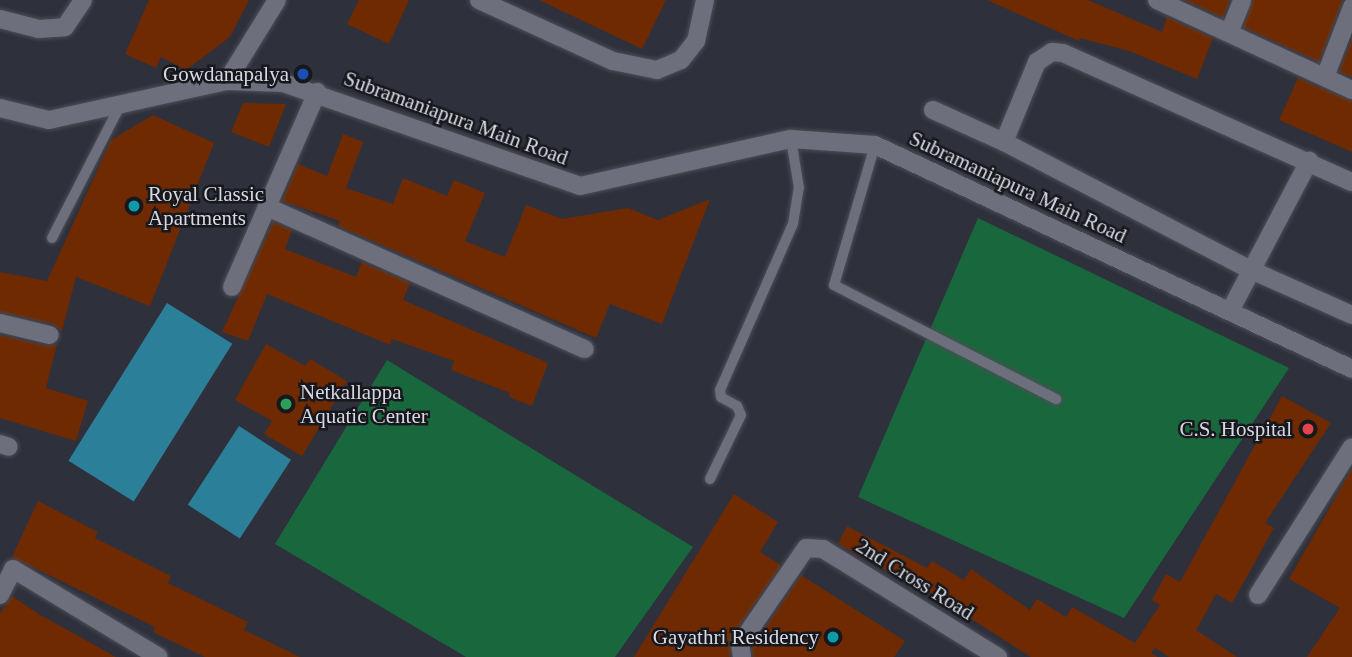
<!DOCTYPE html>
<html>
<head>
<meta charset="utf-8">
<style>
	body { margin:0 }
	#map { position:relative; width:1352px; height:657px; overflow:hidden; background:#2e303b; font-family:"Times New Roman",serif }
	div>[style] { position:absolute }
	.green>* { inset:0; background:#19683d }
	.water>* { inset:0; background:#2c7f99; transform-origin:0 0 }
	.building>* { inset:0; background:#6f2a01 }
	.roads { filter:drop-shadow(0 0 2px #4c4e57) drop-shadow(0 0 2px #4c4e57) }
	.lane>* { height:10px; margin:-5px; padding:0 5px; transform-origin:5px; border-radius:5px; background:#6e6f7d }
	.street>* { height:18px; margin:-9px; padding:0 9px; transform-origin:9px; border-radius:9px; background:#6e6f7d }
	.secondary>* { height:18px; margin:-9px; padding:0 9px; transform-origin:9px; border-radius:9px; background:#6e6f7d }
	.dots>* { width:19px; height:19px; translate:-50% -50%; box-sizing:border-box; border:4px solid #17181d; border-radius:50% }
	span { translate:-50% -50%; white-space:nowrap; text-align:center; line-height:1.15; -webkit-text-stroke:5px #17181d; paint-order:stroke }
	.poi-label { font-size:21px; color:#d8d9e0 }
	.right { translate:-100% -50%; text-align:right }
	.left { translate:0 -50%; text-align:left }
	.street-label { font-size:21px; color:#d8d9e0 }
</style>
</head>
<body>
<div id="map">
	<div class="green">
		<div style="clip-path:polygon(978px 218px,1289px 368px,1124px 618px,858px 497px)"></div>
		<div style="clip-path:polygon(387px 360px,693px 547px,615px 657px,466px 657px,275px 544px)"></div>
	</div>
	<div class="water">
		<div style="left:167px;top:303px;width:77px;height:186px;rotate:32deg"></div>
		<div style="left:239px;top:426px;width:62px;height:94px;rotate:33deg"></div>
	</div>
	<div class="building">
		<div style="clip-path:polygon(149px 0,249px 0,230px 37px,186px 70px,161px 57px,156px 68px,125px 54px)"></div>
		<div style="clip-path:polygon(359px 0,409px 0,389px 44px,347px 24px)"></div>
		<div style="clip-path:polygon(539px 0,666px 0,642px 49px)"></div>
		<div style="clip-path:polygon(987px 0,1088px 0,1162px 32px,1167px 17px,1213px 38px,1197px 79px,1129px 51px,1080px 38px,1079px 41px)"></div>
		<div style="clip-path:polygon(1184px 0,1230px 0,1223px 18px)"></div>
		<div style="clip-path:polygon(1253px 0,1343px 0,1319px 62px,1243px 27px)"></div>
		<div style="clip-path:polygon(1352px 39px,1352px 77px,1339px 72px)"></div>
		<div style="clip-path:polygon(1298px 78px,1352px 101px,1352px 152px,1279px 120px)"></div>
		<div style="clip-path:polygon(243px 103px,286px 104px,269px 147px,231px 132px)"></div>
		<div style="clip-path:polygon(153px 115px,214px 143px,150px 306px,76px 277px,62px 331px,53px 324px,0 312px,0 272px,47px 281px,111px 140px)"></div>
		<div style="clip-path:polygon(343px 134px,363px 142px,346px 188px,393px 204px,403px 178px,447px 196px,454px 180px,485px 193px,465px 241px,505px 257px,526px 205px,562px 219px,628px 208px,658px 220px,710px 199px,662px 324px,610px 304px,596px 338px,338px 226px,340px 221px,282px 201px,298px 164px,327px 176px)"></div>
		<div style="clip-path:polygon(273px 222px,292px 230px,285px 249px,356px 277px,362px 262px,410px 283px,403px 300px,548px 363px,532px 406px,509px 397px,510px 393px,451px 370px,454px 361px,392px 339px,390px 345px,267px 294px,248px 341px,222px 332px)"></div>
		<div style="clip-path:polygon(0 335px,47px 346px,57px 344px,46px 388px,88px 401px,76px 441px,0 418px)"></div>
		<div style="clip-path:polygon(266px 344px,305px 366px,310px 359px,347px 381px,302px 456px,264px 434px,272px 421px,235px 400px)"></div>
		<div style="clip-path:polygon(1282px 396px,1331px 423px,1265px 523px,1274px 528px,1232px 603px,1216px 594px,1196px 630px,1237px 657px,1169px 657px,1155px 648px,1151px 653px,1158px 657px,1031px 657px,893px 569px,891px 573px,838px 544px,847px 526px,927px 568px,932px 561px,964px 580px,971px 569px,1030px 610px,1037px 599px,1066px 617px,1072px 607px,1135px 643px,1160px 605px,1152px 600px,1166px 574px,1180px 582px)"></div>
		<div style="clip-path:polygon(1352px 468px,1352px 657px,1307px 657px,1340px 608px,1289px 579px)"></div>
		<div style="clip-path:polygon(734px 494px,778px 522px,760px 552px,781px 565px,731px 638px,730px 657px,634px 657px)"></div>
		<div style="clip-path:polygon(38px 501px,98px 532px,95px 538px,171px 576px,168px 583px,248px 622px,244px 630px,300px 657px,205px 657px,153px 632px,155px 627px,12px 557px)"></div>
		<div style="clip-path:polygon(801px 575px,905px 641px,894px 657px,753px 657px,752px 647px)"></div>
		<div style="clip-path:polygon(12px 596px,37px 613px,116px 657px,0 657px,0 613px)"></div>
	</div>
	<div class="roads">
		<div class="lane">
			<div style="left:875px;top:145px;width:146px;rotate:106.3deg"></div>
			<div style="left:834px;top:285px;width:250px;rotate:27.2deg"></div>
			<div style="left:52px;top:238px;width:151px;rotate:-62.8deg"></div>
			<div style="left:710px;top:479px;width:71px;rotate:-64.2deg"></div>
			<div style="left:741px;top:415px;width:10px;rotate:-114deg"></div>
			<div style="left:737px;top:406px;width:18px;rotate:-151deg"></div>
			<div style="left:721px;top:397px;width:7px;rotate:-98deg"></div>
			<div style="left:720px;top:390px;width:181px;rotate:-66.3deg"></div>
			<div style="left:793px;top:224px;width:36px;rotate:-81deg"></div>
			<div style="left:799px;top:188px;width:50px;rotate:-99.3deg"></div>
		</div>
		<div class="street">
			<div style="left:479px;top:0;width:147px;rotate:24.5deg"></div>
			<div style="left:613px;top:61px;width:45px;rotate:11.6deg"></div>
			<div style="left:657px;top:70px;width:26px;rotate:-23deg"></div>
			<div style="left:681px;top:60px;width:24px;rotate:-52deg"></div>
			<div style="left:696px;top:41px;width:42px;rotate:-77.6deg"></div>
			<div style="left:1157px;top:0;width:215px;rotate:24.8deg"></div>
			<div style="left:0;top:19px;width:40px;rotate:14.4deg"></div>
			<div style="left:39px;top:29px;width:26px;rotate:-4deg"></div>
			<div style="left:65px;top:27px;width:32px;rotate:-56deg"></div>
			<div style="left:1229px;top:33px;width:35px;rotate:-68deg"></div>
			<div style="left:1325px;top:77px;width:75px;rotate:-68.9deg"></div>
			<div style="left:227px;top:81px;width:95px;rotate:-58.3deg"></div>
			<div style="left:933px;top:110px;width:78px;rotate:24.3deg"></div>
			<div style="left:1004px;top:142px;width:87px;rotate:-67.6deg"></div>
			<div style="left:1037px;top:62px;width:18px;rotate:-34deg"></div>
			<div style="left:1052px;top:52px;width:11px;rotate:5deg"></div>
			<div style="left:1063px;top:53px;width:316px;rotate:24.1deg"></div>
			<div style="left:1004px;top:142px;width:278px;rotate:27.4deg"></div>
			<div style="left:1251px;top:270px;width:111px;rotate:24deg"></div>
			<div style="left:267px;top:207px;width:348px;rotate:24.1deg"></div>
			<div style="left:232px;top:287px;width:213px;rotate:-66.4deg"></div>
			<div style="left:1230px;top:311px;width:170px;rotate:-62.2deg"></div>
			<div style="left:0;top:323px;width:51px;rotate:13.5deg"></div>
			<div style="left:0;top:444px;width:9px;rotate:18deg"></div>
			<div style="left:0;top:595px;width:29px;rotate:-63deg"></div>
			<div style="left:13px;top:569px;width:170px;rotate:31.1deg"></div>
			<div style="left:1258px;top:595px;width:175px;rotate:-57.6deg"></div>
			<div style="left:742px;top:657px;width:13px;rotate:-99deg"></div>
			<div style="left:740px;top:644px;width:116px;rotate:-55.5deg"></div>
			<div style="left:806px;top:548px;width:17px;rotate:3deg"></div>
			<div style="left:823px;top:549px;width:206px;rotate:31.7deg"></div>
		</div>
		<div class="secondary">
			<div style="left:0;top:108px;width:50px;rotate:13.8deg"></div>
			<div style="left:49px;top:120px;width:182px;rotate:-12.4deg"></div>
			<div style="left:227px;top:81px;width:56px;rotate:2deg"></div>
			<div style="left:283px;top:83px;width:314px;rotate:19.1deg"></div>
			<div style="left:580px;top:186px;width:216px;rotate:-12.6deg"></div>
			<div style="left:791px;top:139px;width:84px;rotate:4.1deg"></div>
			<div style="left:875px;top:145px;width:527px;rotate:25.15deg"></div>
		</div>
	</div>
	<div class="dots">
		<div style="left:303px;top:74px;background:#1a4fb4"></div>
		<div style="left:134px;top:206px;background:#0f9aa8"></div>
		<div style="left:286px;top:404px;background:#2e9e5b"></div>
		<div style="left:1308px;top:429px;background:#e0444e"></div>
		<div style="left:833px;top:637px;background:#0f9aa8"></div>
	</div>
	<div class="poi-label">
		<span class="right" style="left:289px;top:74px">Gowdanapalya</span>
		<span class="left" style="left:148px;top:206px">Royal Classic<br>Apartments</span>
		<span class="left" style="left:300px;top:404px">Netkallappa<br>Aquatic Center</span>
		<span class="right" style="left:1292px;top:429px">C.S. Hospital</span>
		<span class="right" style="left:819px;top:637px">Gayathri Residency</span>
	</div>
	<div class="street-label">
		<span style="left:456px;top:118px;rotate:20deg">Subramaniapura Main Road</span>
		<span style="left:1018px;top:187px;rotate:25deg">Subramaniapura Main Road</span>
		<span style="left:915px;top:579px;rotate:32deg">2nd Cross Road</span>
	</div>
</div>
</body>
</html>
